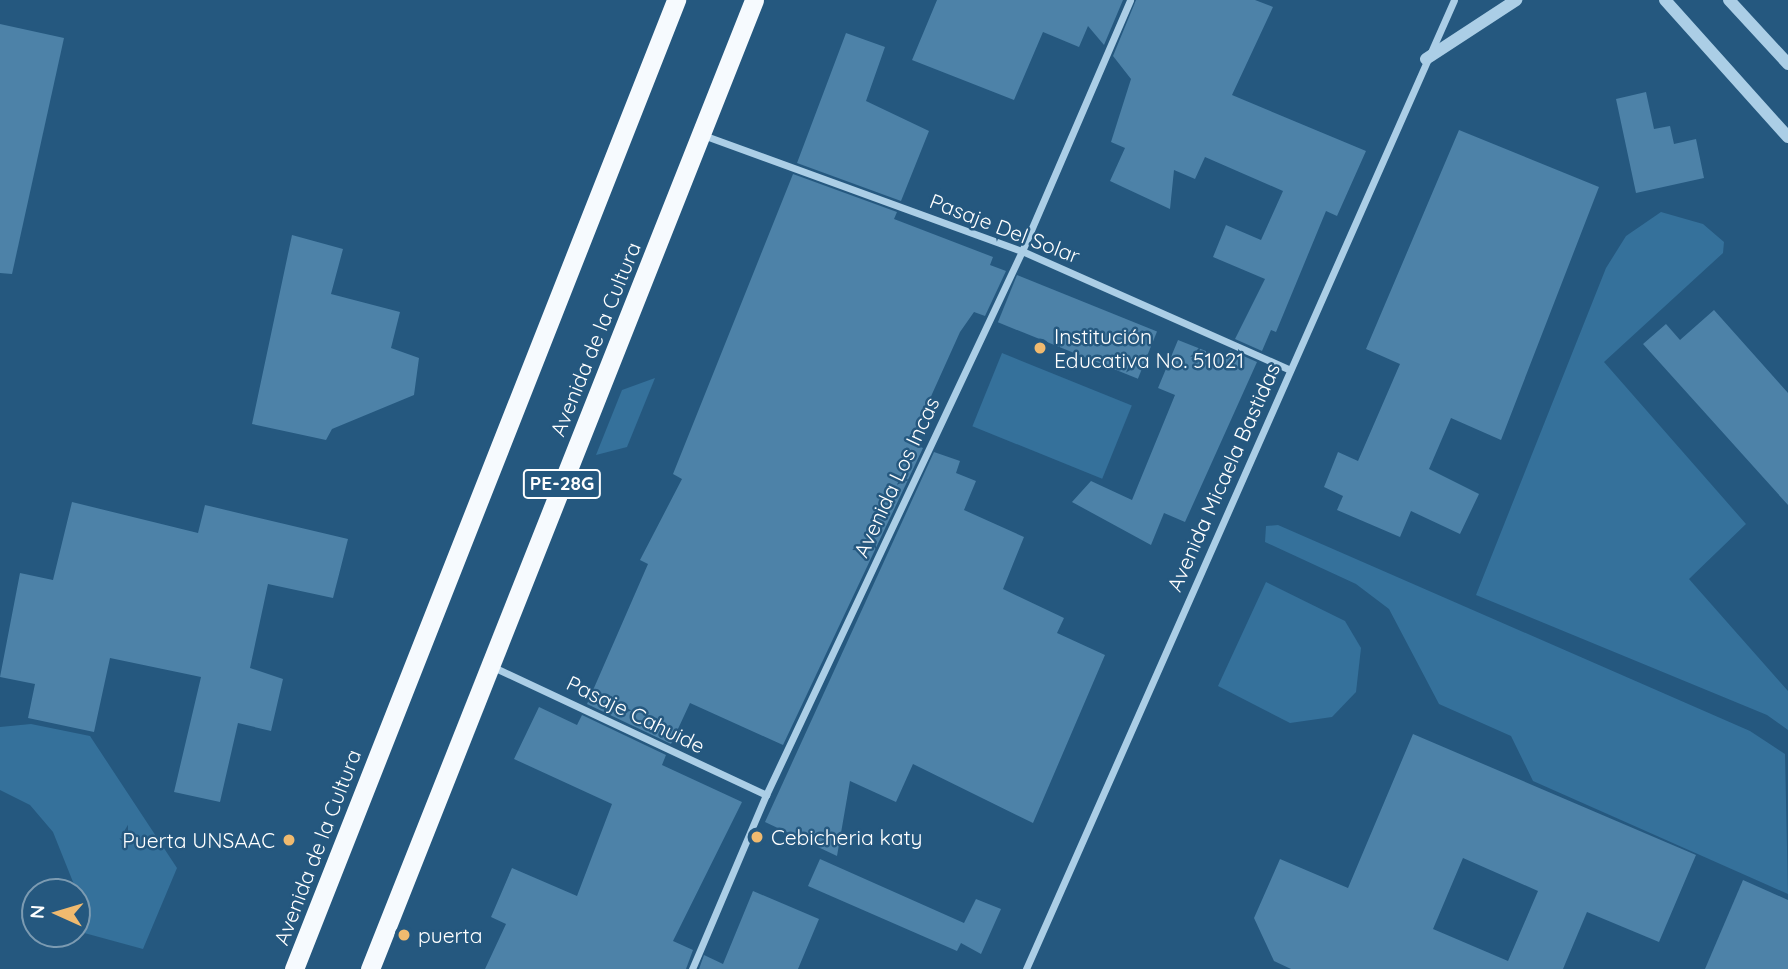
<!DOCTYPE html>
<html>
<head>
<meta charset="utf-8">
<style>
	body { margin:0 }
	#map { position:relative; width:1788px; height:969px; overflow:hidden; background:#25587f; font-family:Quicksand,sans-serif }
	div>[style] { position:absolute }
	.green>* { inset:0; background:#35719b; transform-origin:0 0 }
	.building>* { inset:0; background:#4d82a8; transform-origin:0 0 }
	.minor>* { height:7px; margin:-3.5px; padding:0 3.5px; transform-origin:3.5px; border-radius:3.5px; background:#abcee6 }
	.tertiary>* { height:12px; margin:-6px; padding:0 6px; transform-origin:6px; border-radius:6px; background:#abcee6 }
	.trunk>* { height:19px; margin:-9.5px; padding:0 9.5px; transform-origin:9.5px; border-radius:9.5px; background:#f6fafe }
	.dots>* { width:19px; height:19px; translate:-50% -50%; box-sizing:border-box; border:4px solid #25587f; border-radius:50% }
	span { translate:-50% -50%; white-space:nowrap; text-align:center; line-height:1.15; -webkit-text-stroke:5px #25587f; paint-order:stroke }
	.shield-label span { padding:2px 5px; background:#25587f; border:2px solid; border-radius:5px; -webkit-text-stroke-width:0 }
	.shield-label { font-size:19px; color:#fff; font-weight:700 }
	.street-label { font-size:21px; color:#fff }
	.poi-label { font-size:21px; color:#fff }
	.left { translate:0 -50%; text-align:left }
	.right { translate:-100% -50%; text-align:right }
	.north { position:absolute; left:21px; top:878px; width:70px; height:70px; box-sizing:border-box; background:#25587f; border:2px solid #7c9bb2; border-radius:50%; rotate:274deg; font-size:19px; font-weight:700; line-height:28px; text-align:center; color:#fff }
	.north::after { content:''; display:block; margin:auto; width:24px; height:32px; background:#f0ba6f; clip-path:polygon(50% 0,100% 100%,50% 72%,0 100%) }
</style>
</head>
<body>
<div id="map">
	<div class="green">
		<div style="clip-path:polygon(1661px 212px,1703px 224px,1724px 242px,1723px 253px,1604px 362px,1746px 524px,1689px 579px,1788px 691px,1788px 730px,1767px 715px,1476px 595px,1606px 268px,1626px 236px)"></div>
		<div style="left:1002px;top:353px;width:140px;height:79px;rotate:22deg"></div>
		<div style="clip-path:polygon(655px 378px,627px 447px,596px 455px,622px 390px)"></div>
		<div style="clip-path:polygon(1278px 525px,1750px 731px,1785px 754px,1788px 894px,1533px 781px,1511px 736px,1439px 704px,1389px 609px,1356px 584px,1265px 542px,1266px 526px)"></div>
		<div style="clip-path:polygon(1266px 582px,1345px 621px,1361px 648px,1356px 692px,1332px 717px,1290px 723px,1218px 686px)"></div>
		<div style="clip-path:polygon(31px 724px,90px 736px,177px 868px,143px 949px,77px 931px,77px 892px,53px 832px,30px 805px,0 790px,0 727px)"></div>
	</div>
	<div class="building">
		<div style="clip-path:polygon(937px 0,1123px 0,1104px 45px,1088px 26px,1079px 47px,1043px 32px,1014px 100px,912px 60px)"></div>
		<div style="clip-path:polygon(1136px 0,1255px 0,1273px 7px,1232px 95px,1366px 151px,1337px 216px,1326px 211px,1276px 332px,1271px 330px,1262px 351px,1235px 339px,1265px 279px,1213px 257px,1226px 225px,1261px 240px,1283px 191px,1205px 157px,1195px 179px,1174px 170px,1170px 209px,1110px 181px,1125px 148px,1111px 142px,1131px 79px,1113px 56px)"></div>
		<div style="clip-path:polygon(0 24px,64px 38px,12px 274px,0 273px)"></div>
		<div style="clip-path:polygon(846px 33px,885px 47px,866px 101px,929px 131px,901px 201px,797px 163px)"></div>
		<div style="clip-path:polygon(1646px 92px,1654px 129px,1670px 126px,1674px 144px,1696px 139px,1704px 178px,1636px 193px,1616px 99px)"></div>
		<div style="clip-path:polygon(1459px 130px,1599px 187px,1501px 440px,1451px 418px,1429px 469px,1479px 494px,1460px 534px,1411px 511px,1400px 537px,1337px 510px,1343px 496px,1324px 487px,1338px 452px,1358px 461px,1400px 364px,1366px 349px)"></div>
		<div style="clip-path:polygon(793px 174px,897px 212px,894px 219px,993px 257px,990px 265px,1006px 271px,985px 316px,974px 312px,960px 332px,910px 443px,923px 448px,783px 745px,690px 703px,671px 744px,587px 704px,648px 564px,640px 560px,682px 479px,673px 474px)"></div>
		<div style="clip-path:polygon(292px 235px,343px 249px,331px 294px,400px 312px,391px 348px,419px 358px,414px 395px,332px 429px,326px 440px,252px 424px)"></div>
		<div style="left:1017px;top:275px;width:151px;height:51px;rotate:22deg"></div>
		<div style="clip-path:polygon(1714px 310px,1788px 393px,1788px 505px,1643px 344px,1666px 324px,1680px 340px)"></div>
		<div style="clip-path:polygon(1178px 340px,1226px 359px,1230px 350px,1257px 362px,1185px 522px,1164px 513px,1151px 545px,1072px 502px,1091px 481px,1132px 500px,1175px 395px,1158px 388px)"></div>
		<div style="clip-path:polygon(934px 452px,960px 461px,956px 473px,976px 481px,964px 510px,1024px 537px,1003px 589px,1064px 618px,1057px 633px,1105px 655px,1033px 823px,913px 764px,896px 802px,850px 781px,837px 856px,765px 822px)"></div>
		<div style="clip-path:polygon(72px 502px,198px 533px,205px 505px,348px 539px,333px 598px,268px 584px,250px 668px,283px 679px,271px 731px,238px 723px,220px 802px,174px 792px,201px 677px,110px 658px,94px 732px,28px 718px,35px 684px,0 677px,20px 573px,53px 580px)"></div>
		<div style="clip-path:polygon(539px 707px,577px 725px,582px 715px,666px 755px,662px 765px,742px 802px,673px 941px,693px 950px,686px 969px,485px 969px,506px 924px,491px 917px,512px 868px,577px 896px,612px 804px,514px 759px)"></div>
		<div style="clip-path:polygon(evenodd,1413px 734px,1696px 855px,1659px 942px,1587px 912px,1563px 969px,1291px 969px,1274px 961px,1254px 918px,1280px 859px,1348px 888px,1413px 734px,1463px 858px,1538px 891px,1508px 961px,1433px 929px,1463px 858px)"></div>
		<div style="clip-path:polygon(820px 859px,964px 923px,976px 899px,1001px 909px,981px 954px,961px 943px,957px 951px,808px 886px)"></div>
		<div style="clip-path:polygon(1743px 880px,1788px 900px,1788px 969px,1705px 969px)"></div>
		<div style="clip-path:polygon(753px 891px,819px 919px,798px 969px,699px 969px,704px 955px,723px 964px)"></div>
	</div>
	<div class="minor">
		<div style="left:703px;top:135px;width:339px;rotate:20deg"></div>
		<div style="left:1022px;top:251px;width:293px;rotate:23.9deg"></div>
		<div style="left:491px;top:666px;width:304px;rotate:25.1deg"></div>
		<div style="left:692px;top:969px;width:189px;rotate:-67deg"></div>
		<div style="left:766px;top:795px;width:601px;rotate:-64.8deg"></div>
		<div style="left:1022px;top:251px;width:273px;rotate:-66.7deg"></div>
		<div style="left:1026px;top:969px;width:1059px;rotate:-66.17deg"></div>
	</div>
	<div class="tertiary">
		<div style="left:1665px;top:0;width:184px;rotate:48.1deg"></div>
		<div style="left:1729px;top:0;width:87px;rotate:47.3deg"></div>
		<div style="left:1426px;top:59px;width:108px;rotate:-33.2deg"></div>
	</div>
	<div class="trunk">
		<div style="left:294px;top:969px;width:1042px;rotate:-68.48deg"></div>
		<div style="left:370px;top:969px;width:1042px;rotate:-68.38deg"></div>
	</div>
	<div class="dots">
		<div style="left:1040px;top:348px;background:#f0ba6f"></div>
		<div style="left:757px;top:837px;background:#f0ba6f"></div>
		<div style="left:289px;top:840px;background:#f0ba6f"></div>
		<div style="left:404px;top:935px;background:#f0ba6f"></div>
	</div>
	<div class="shield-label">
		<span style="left:562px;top:484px">PE-28G</span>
	</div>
	<div class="street-label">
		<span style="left:1005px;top:228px;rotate:21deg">Pasaje Del Solar</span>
		<span style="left:595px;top:339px;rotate:-68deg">Avenida de la Cultura</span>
		<span style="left:896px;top:477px;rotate:-65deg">Avenida Los Incas</span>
		<span style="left:1223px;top:477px;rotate:-66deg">Avenida Micaela Bastidas</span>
		<span style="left:636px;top:714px;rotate:26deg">Pasaje Cahuide</span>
		<span style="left:317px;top:847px;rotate:-69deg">Avenida de la Cultura</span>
	</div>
	<div class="poi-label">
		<span class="left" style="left:1054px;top:348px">Institución<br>Educativa No. 51021</span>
		<span class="left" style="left:771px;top:837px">Cebicheria katy</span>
		<span class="right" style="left:275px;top:840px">Puerta UNSAAC</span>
		<span class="left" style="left:418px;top:935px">puerta</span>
	</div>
	<div class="north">N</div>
</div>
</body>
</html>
